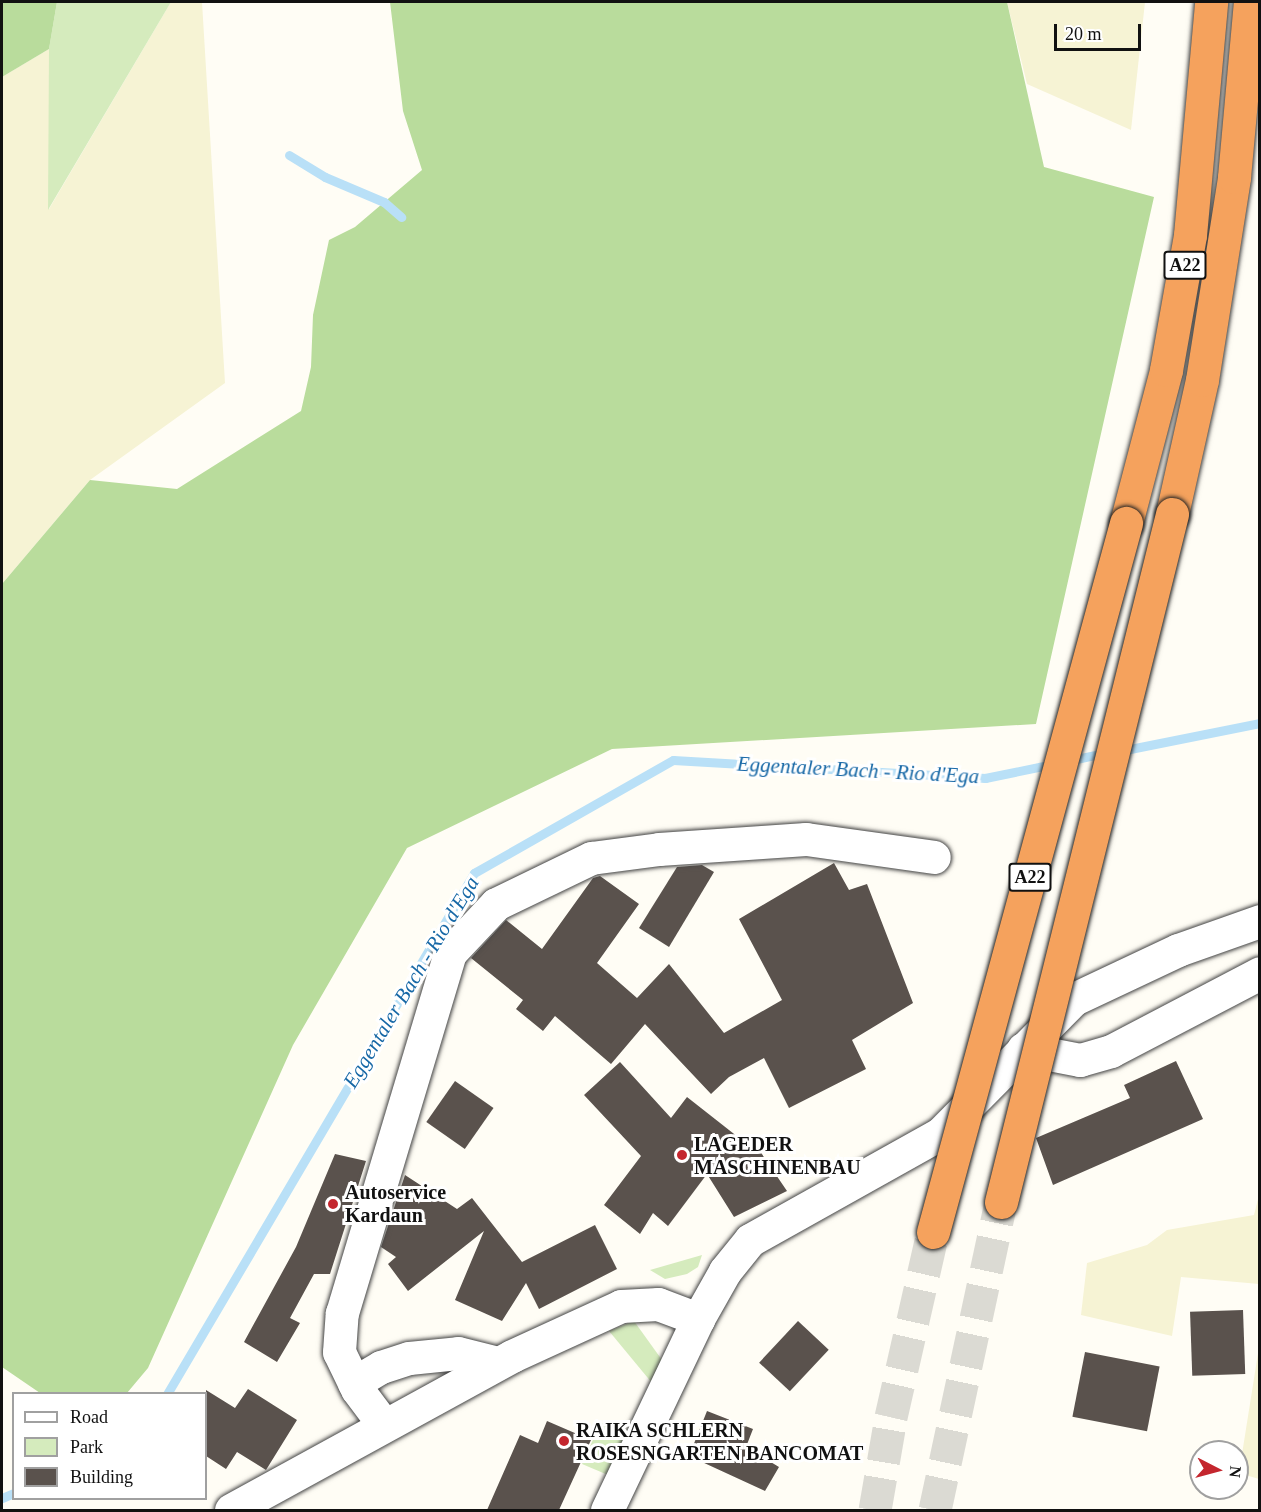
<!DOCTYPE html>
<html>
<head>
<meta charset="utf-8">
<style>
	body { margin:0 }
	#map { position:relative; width:1261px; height:1512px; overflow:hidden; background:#fffdf5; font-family:Georgia,serif }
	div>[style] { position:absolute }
	.farmland>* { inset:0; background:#f6f3d4 }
	.green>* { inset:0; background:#d5ebbd }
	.forest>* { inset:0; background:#b9dc9c }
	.stream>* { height:9px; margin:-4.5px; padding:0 4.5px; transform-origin:4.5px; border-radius:4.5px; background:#b9e0f7 }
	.building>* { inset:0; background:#5a524d; transform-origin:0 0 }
	.highway-tunnel>* { height:33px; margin-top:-16.5px; transform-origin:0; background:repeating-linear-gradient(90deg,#dbdad3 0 33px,transparent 0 49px) }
	.roads { filter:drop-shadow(0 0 2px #444) drop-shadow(0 0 2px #444) }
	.minor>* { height:33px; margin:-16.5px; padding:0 16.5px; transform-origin:16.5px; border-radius:16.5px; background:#fff }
	.highway>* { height:33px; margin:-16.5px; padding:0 16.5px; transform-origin:16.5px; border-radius:16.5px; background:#f5a25d }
	.bridges { filter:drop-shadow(0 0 2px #222) drop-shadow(0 0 2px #222) }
	.highway-bridge>* { height:33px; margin:-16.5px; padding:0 16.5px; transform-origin:16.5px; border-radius:16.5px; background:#f5a25d }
	.dots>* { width:16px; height:16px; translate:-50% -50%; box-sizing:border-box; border:3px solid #fff; border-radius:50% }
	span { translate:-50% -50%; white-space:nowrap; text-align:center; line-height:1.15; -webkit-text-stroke:6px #fff; paint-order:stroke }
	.shield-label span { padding:2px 4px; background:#fff; border:2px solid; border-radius:4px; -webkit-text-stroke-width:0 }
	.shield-label { font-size:18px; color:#111; font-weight:700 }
	.poi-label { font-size:20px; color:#111; font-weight:700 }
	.left { translate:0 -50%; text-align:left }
	.water-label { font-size:21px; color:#1768a6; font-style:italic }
	.frame { position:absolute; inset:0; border:3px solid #111; pointer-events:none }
	.legend { position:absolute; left:12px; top:1392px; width:195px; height:108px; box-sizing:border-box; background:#fff; border:2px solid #a0a0a0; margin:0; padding:8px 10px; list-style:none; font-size:18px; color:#111 }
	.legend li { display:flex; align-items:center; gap:12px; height:30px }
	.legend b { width:30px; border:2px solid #a0a0a0 }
	.north { position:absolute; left:1189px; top:1440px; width:60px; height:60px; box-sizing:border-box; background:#fff; border:2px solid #a0a0a0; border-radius:50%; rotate:96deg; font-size:16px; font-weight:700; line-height:24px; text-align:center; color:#111 }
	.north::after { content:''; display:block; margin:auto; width:21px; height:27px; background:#c4262e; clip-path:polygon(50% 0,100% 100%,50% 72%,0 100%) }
	.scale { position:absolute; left:1054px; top:24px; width:87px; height:27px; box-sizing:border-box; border:3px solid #111; border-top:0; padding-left:8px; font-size:18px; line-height:21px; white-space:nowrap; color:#111; -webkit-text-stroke:4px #fff; paint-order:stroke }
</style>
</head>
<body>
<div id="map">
	<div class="farmland">
		<div style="clip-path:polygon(171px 2px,202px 2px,225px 383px,90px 480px,2px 584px,2px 77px,49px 49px,49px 209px)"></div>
		<div style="clip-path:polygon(1007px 2px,1145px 2px,1131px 130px,1027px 84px)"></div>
		<div style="clip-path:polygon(1259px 1195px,1259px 1284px,1181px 1277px,1172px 1336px,1081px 1315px,1087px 1263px,1147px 1245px,1167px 1230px,1254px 1215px)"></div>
		<div style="clip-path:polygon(1259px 1347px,1260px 1479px,1259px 1479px,1239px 1473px)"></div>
	</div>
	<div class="green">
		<div style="clip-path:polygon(57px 2px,171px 2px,48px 210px,49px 49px)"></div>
		<div style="clip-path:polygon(702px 1255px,698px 1267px,687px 1274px,665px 1279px,650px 1270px)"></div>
		<div style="clip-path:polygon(634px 1321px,662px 1360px,652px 1383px,609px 1331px)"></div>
		<div style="clip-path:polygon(601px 1422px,624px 1441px,608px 1475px,582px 1464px)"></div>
	</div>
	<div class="forest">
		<div style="clip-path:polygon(2px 2px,57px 2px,49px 49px,2px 77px)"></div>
		<div style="clip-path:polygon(390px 2px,1007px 2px,1044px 167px,1154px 197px,1036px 724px,612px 749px,407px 848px,293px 1045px,148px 1368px,127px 1393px,40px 1393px,2px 1367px,2px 584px,90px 480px,177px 489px,301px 411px,311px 367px,313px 315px,329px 240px,355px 227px,422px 170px,403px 111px)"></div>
	</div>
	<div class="stream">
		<div style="left:289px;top:155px;width:42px;rotate:31.4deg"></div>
		<div style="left:325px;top:177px;width:64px;rotate:23deg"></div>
		<div style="left:384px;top:202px;width:23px;rotate:41deg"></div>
		<div style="left:1120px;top:751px;width:143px;rotate:-11.3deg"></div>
		<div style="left:1067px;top:761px;width:40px;rotate:-12deg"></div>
		<div style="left:167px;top:1394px;width:605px;rotate:-59.49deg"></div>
		<div style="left:474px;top:873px;width:229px;rotate:-29.6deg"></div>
		<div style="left:673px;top:760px;width:313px;rotate:3.3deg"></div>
		<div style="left:985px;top:778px;width:69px;rotate:-11.6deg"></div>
		<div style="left:2px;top:1498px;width:13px;rotate:-23deg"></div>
	</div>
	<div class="building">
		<div style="clip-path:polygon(834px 863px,849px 890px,867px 884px,913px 1003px,852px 1040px,866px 1069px,789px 1108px,764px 1058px,729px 1077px,711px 1094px,645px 1024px,611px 1064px,555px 1016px,543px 1031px,516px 1009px,523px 1000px,471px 958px,506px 920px,542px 949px,593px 878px,600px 876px,639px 904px,597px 963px,637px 998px,669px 964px,724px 1033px,782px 1000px,739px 919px)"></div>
		<div style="clip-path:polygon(702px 865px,714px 872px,669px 947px,639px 928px,677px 867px)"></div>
		<div style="clip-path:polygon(1176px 1061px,1203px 1119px,1053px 1185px,1036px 1138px,1130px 1098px,1124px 1085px)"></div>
		<div style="clip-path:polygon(620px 1062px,671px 1118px,687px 1097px,743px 1141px,749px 1135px,787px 1191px,734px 1217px,707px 1174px,668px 1226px,653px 1213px,640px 1234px,604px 1205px,641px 1156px,584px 1095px)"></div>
		<div style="left:455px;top:1081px;width:47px;height:50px;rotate:35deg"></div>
		<div style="clip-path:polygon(335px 1154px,366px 1161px,330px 1274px,314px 1274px,290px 1318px,300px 1323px,277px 1362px,244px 1342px,296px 1247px)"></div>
		<div style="clip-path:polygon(405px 1175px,457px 1209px,472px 1198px,522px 1262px,595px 1225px,617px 1269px,539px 1309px,526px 1283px,502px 1321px,455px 1300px,484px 1231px,408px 1291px,388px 1264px,396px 1257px,381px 1247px)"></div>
		<div style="left:1243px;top:1310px;width:64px;height:53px;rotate:88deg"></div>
		<div style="left:798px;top:1321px;width:42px;height:57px;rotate:43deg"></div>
		<div style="left:1085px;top:1352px;width:76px;height:66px;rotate:11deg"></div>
		<div style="clip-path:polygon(248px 1389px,297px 1420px,266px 1470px,237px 1452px,226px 1469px,206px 1456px,206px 1390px,235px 1408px)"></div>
		<div style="clip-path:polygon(707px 1411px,753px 1429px,746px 1447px,779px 1467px,765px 1491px,689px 1456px)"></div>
		<div style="clip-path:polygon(547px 1421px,591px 1440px,559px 1510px,487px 1510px,520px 1435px,538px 1443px)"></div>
	</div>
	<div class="highway-tunnel">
		<div style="left:875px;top:1510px;width:94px;rotate:-80.2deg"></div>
		<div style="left:891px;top:1417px;width:190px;rotate:-77.2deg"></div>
		<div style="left:935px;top:1510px;width:315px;rotate:-77.9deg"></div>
	</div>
	<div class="roads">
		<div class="minor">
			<div style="left:1023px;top:1049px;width:58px;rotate:10.9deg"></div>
			<div style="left:1080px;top:1060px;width:32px;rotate:-16deg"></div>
			<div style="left:1111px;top:1051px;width:168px;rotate:-27.6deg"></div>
			<div style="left:354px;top:1383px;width:31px;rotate:-31deg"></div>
			<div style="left:381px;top:1367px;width:29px;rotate:-18deg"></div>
			<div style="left:409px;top:1358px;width:49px;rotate:-5.8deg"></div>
			<div style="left:458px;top:1353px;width:41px;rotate:14deg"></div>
			<div style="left:384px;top:1425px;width:45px;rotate:-126.9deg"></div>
			<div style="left:357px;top:1389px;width:41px;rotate:-115.9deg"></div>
			<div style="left:339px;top:1352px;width:39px;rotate:-86deg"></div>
			<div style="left:342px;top:1313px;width:376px;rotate:-73.3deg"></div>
			<div style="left:450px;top:953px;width:67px;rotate:-46.8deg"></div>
			<div style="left:496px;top:904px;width:106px;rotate:-25.8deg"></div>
			<div style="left:591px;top:858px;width:69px;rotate:-7.5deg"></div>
			<div style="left:659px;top:849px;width:147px;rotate:-3.9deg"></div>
			<div style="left:806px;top:839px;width:129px;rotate:8deg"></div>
			<div style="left:231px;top:1510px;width:320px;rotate:-28.7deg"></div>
			<div style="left:512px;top:1356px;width:120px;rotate:-24.6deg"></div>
			<div style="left:621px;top:1306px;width:37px;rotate:-3deg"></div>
			<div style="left:658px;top:1304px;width:43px;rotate:20.6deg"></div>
			<div style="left:607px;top:1510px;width:212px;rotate:-64.5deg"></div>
			<div style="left:698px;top:1319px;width:55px;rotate:-60.6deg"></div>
			<div style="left:725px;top:1271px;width:40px;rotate:-51deg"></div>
			<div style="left:750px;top:1240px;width:218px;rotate:-29.2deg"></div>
			<div style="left:940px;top:1134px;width:190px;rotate:-45.2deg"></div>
			<div style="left:1074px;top:999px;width:115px;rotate:-25.2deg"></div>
			<div style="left:1178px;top:950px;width:87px;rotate:-19.5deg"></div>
		</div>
		<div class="highway">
			<div style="left:1172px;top:514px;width:137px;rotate:-77.4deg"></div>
			<div style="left:1202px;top:380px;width:206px;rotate:-81deg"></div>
			<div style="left:1234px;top:177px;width:176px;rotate:-84.8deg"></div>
			<div style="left:1126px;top:523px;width:158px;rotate:-75.3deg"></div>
			<div style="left:1166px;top:370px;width:137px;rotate:-79.9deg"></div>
			<div style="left:1190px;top:235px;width:234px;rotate:-84.8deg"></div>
		</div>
	</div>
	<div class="bridges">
		<div class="highway-bridge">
			<div style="left:1001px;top:1202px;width:709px;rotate:-76.04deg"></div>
			<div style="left:933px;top:1232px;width:735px;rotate:-74.77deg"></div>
		</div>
	</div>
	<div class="dots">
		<div style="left:682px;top:1155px;background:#c4262e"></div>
		<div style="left:333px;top:1204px;background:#c4262e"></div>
		<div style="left:564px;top:1441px;background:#c4262e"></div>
	</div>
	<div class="shield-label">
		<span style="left:1185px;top:265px">A22</span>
		<span style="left:1030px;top:877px">A22</span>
	</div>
	<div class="poi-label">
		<span class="left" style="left:694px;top:1156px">LAGEDER<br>MASCHINENBAU</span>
		<span class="left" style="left:345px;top:1204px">Autoservice<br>Kardaun</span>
		<span class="left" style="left:576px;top:1442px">RAIKA SCHLERN<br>ROSESNGARTEN BANCOMAT</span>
	</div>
	<div class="water-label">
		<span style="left:858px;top:770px;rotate:3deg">Eggentaler Bach - Rio d'Ega</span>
		<span style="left:411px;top:982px;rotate:-59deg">Eggentaler Bach - Rio d'Ega</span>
	</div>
	<div class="frame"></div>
	<ul class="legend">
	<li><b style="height:8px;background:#fff"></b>Road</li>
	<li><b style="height:16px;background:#d5ebbd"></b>Park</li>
	<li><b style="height:16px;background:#5a524d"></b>Building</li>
	</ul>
	<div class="north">N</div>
	<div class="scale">20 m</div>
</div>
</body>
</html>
